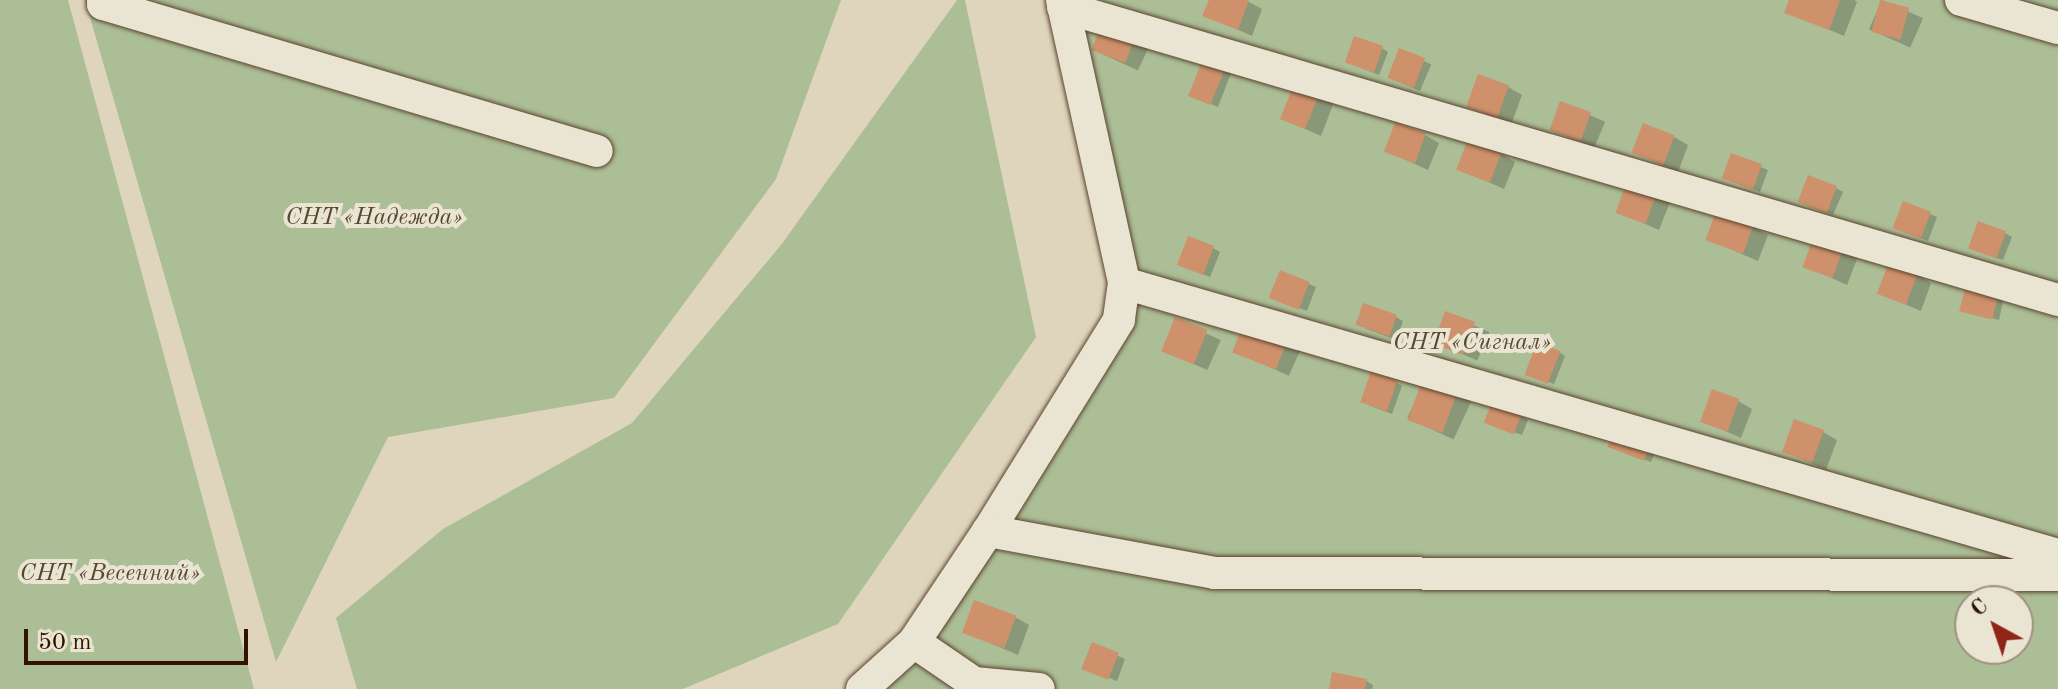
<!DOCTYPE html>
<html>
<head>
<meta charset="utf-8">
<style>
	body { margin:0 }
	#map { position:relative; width:2058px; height:689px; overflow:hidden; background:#dfd5bc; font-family:"Old Standard TT",serif }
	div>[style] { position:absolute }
	.green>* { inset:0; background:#abbe96 }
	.shadow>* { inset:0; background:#0003; transform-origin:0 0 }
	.building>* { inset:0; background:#cf916b; transform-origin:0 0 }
	.roads { filter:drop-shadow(0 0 2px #5c442f) drop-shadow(0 0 2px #5c442f) }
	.minor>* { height:32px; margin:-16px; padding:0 16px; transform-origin:16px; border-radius:16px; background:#eae4d3 }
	span { translate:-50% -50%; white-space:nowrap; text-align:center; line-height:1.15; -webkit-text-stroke:8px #eae4d3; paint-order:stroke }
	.park-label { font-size:24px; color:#56472d; font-style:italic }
	.north { position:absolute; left:1954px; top:585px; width:80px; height:80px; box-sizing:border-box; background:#eae4d3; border:2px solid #a0917f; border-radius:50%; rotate:320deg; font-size:22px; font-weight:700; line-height:32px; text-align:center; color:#311400 }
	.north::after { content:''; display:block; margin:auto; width:28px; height:36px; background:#8f2418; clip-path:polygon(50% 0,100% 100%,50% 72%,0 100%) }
	.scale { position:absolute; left:24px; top:629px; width:224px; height:36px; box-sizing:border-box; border:4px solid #311400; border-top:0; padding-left:10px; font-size:24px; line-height:28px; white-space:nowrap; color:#311400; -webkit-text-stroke:6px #eae4d3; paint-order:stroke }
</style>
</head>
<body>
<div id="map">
	<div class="green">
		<div style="clip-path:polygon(0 0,68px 0,254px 689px,0 689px)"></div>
		<div style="clip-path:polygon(85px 0,841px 0,776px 179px,614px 398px,388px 437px,276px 662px)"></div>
		<div style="clip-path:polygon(957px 0,965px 0,1036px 337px,838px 624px,683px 689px,357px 689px,336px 618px,443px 529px,632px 423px,781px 245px)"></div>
		<div style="clip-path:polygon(evenodd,1056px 0,2058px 0,2058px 689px,885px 689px,929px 650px,1127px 293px,1056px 0,1970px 601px,2018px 601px,2018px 649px,1970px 649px,1970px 601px)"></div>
	</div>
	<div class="shadow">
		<div style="clip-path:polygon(1211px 0,1245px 0,1262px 9px,1252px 36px,1205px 15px)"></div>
		<div style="clip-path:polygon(1791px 0,1854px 0,1857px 2px,1844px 36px,1787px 12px)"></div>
		<div style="left:1882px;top:0;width:45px;height:32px;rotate:24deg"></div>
		<div style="left:1104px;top:25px;width:50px;height:27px;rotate:25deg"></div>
		<div style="clip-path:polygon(1382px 48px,1388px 52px,1379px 75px,1353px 65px)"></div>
		<div style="left:1400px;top:51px;width:34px;height:29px;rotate:23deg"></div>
		<div style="clip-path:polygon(1224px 70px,1231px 73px,1218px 107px,1198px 99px)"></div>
		<div style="clip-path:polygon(1508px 87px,1522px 95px,1511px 125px,1468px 106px)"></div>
		<div style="clip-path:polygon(1320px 94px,1334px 102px,1321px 136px,1283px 119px)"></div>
		<div style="left:1561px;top:103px;width:48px;height:28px;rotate:23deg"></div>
		<div style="clip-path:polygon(1425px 135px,1439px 143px,1428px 170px,1386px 151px)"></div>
		<div style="clip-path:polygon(1674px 137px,1688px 145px,1678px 172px,1634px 152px)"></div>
		<div style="clip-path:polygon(1501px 153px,1515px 162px,1504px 189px,1459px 169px)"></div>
		<div style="clip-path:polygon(1732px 155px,1768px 170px,1760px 192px,1730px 181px)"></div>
		<div style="clip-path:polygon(1836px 188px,1843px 192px,1833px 215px,1807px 205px)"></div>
		<div style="clip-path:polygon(1656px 194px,1670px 202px,1659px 230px,1618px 212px)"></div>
		<div style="clip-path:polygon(1930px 214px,1937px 217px,1928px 241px,1901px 231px)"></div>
		<div style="clip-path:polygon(1754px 227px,1768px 235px,1758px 261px,1707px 239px)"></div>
		<div style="clip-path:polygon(2005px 233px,2012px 237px,2003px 260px,1976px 251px)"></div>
		<div style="clip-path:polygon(1213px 248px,1220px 252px,1210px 277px,1186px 268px)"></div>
		<div style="clip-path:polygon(1842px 251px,1857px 259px,1847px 285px,1805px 266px)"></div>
		<div style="clip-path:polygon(1917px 275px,1931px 283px,1921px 311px,1879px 293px)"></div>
		<div style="clip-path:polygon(1309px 284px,1316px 287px,1307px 311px,1278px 301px)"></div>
		<div style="clip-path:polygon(1997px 297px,2003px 301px,1999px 320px,1962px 310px)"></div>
		<div style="left:1447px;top:314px;width:46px;height:31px;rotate:23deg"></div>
		<div style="clip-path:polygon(1396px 317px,1403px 321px,1396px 340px,1364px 328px)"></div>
		<div style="left:1176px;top:320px;width:49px;height:33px;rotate:24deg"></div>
		<div style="left:1247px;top:322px;width:60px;height:32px;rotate:24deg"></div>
		<div style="clip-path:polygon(1559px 352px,1565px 356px,1554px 384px,1533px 376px)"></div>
		<div style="left:1425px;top:380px;width:51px;height:42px;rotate:25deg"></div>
		<div style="clip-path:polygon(1396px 382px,1402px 386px,1392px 414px,1368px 405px)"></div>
		<div style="clip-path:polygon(1738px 401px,1752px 409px,1741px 438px,1702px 421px)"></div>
		<div style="clip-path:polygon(1521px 416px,1528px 420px,1522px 435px,1493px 425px)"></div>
		<div style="clip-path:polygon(1823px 432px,1837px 440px,1826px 470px,1784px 451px)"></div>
		<div style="clip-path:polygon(1617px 449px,1656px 449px,1651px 462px)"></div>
		<div style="clip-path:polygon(1015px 617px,1029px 625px,1018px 655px,964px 632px)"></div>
		<div style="clip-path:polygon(1093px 645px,1125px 659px,1117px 681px,1091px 671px)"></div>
		<div style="clip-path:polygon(1366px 681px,1373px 685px,1372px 689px,1331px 689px)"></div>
	</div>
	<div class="building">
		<div style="clip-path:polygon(1209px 0,1249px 0,1238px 30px,1202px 16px)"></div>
		<div style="clip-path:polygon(1789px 0,1840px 0,1829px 30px,1784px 13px)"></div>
		<div style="left:1880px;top:0;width:30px;height:33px;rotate:15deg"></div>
		<div style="left:1102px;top:23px;width:36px;height:29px;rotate:21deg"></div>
		<div style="left:1354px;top:36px;width:31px;height:28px;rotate:19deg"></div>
		<div style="left:1399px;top:48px;width:28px;height:32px;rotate:21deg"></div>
		<div style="left:1203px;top:59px;width:24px;height:40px;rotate:22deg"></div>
		<div style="left:1478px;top:74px;width:33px;height:35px;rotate:20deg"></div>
		<div style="left:1295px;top:82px;width:27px;height:40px;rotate:22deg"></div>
		<div style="left:1560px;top:101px;width:33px;height:31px;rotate:20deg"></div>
		<div style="left:1395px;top:122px;width:33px;height:32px;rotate:20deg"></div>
		<div style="left:1643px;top:123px;width:34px;height:32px;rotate:21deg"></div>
		<div style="left:1468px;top:139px;width:36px;height:33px;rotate:21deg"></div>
		<div style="left:1731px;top:153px;width:33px;height:27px;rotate:20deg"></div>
		<div style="left:1808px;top:175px;width:31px;height:29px;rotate:21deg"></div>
		<div style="left:1627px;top:181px;width:32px;height:34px;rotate:20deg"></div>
		<div style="left:1903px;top:201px;width:30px;height:29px;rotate:21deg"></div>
		<div style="left:1716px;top:211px;width:40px;height:31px;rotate:20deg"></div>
		<div style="left:1978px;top:221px;width:30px;height:29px;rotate:20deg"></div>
		<div style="left:1188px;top:236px;width:28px;height:31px;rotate:21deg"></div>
		<div style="left:1813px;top:238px;width:32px;height:31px;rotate:20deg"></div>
		<div style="left:1889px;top:262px;width:31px;height:34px;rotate:21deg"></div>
		<div style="left:1280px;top:270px;width:32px;height:30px;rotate:22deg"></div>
		<div style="left:1965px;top:288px;width:34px;height:24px;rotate:14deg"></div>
		<div style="left:1363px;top:303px;width:36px;height:23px;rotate:19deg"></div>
		<div style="left:1445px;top:311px;width:32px;height:35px;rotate:20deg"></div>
		<div style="left:1175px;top:317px;width:35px;height:37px;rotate:22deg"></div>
		<div style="left:1245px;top:319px;width:47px;height:36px;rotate:21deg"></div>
		<div style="left:1537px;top:342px;width:25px;height:35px;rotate:21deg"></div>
		<div style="left:1371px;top:371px;width:28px;height:33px;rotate:19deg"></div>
		<div style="left:1423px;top:378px;width:37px;height:45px;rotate:20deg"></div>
		<div style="left:1712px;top:389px;width:29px;height:35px;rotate:20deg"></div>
		<div style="left:1492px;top:402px;width:32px;height:22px;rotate:22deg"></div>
		<div style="left:1794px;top:419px;width:32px;height:35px;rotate:20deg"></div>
		<div style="left:1614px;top:430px;width:39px;height:18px;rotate:21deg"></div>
		<div style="left:974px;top:600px;width:45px;height:35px;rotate:20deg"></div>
		<div style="left:1092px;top:642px;width:29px;height:29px;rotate:22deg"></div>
		<div style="clip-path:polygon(1332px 672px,1367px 679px,1365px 689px,1329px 689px)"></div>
	</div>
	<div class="roads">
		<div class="minor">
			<div style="left:103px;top:0;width:4px;rotate:90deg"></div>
			<div style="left:103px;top:4px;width:515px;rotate:16.57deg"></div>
			<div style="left:1062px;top:0;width:290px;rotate:77.6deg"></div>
			<div style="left:1124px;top:283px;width:37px;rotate:98deg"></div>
			<div style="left:1119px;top:320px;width:248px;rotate:121.8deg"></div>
			<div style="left:988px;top:531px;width:230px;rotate:10.5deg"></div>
			<div style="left:1214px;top:573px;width:844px;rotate:0.14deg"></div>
			<div style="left:1961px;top:0;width:101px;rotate:16.1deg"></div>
			<div style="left:1063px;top:7px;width:1037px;rotate:16.41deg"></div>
			<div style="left:1124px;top:283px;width:973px;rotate:16.24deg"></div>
			<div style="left:914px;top:642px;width:73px;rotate:34.3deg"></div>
			<div style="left:974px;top:683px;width:65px;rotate:5.3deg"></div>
			<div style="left:862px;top:689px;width:70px;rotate:-42.1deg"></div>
			<div style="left:914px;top:642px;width:133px;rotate:-56.3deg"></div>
		</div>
	</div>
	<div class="park-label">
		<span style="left:374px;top:219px">СНТ «Надежда»</span>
		<span style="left:1472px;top:344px">СНТ «Сигнал»</span>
		<span style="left:110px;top:575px">СНТ «Весенний»</span>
	</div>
	<div class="north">С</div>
	<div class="scale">50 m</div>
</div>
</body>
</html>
